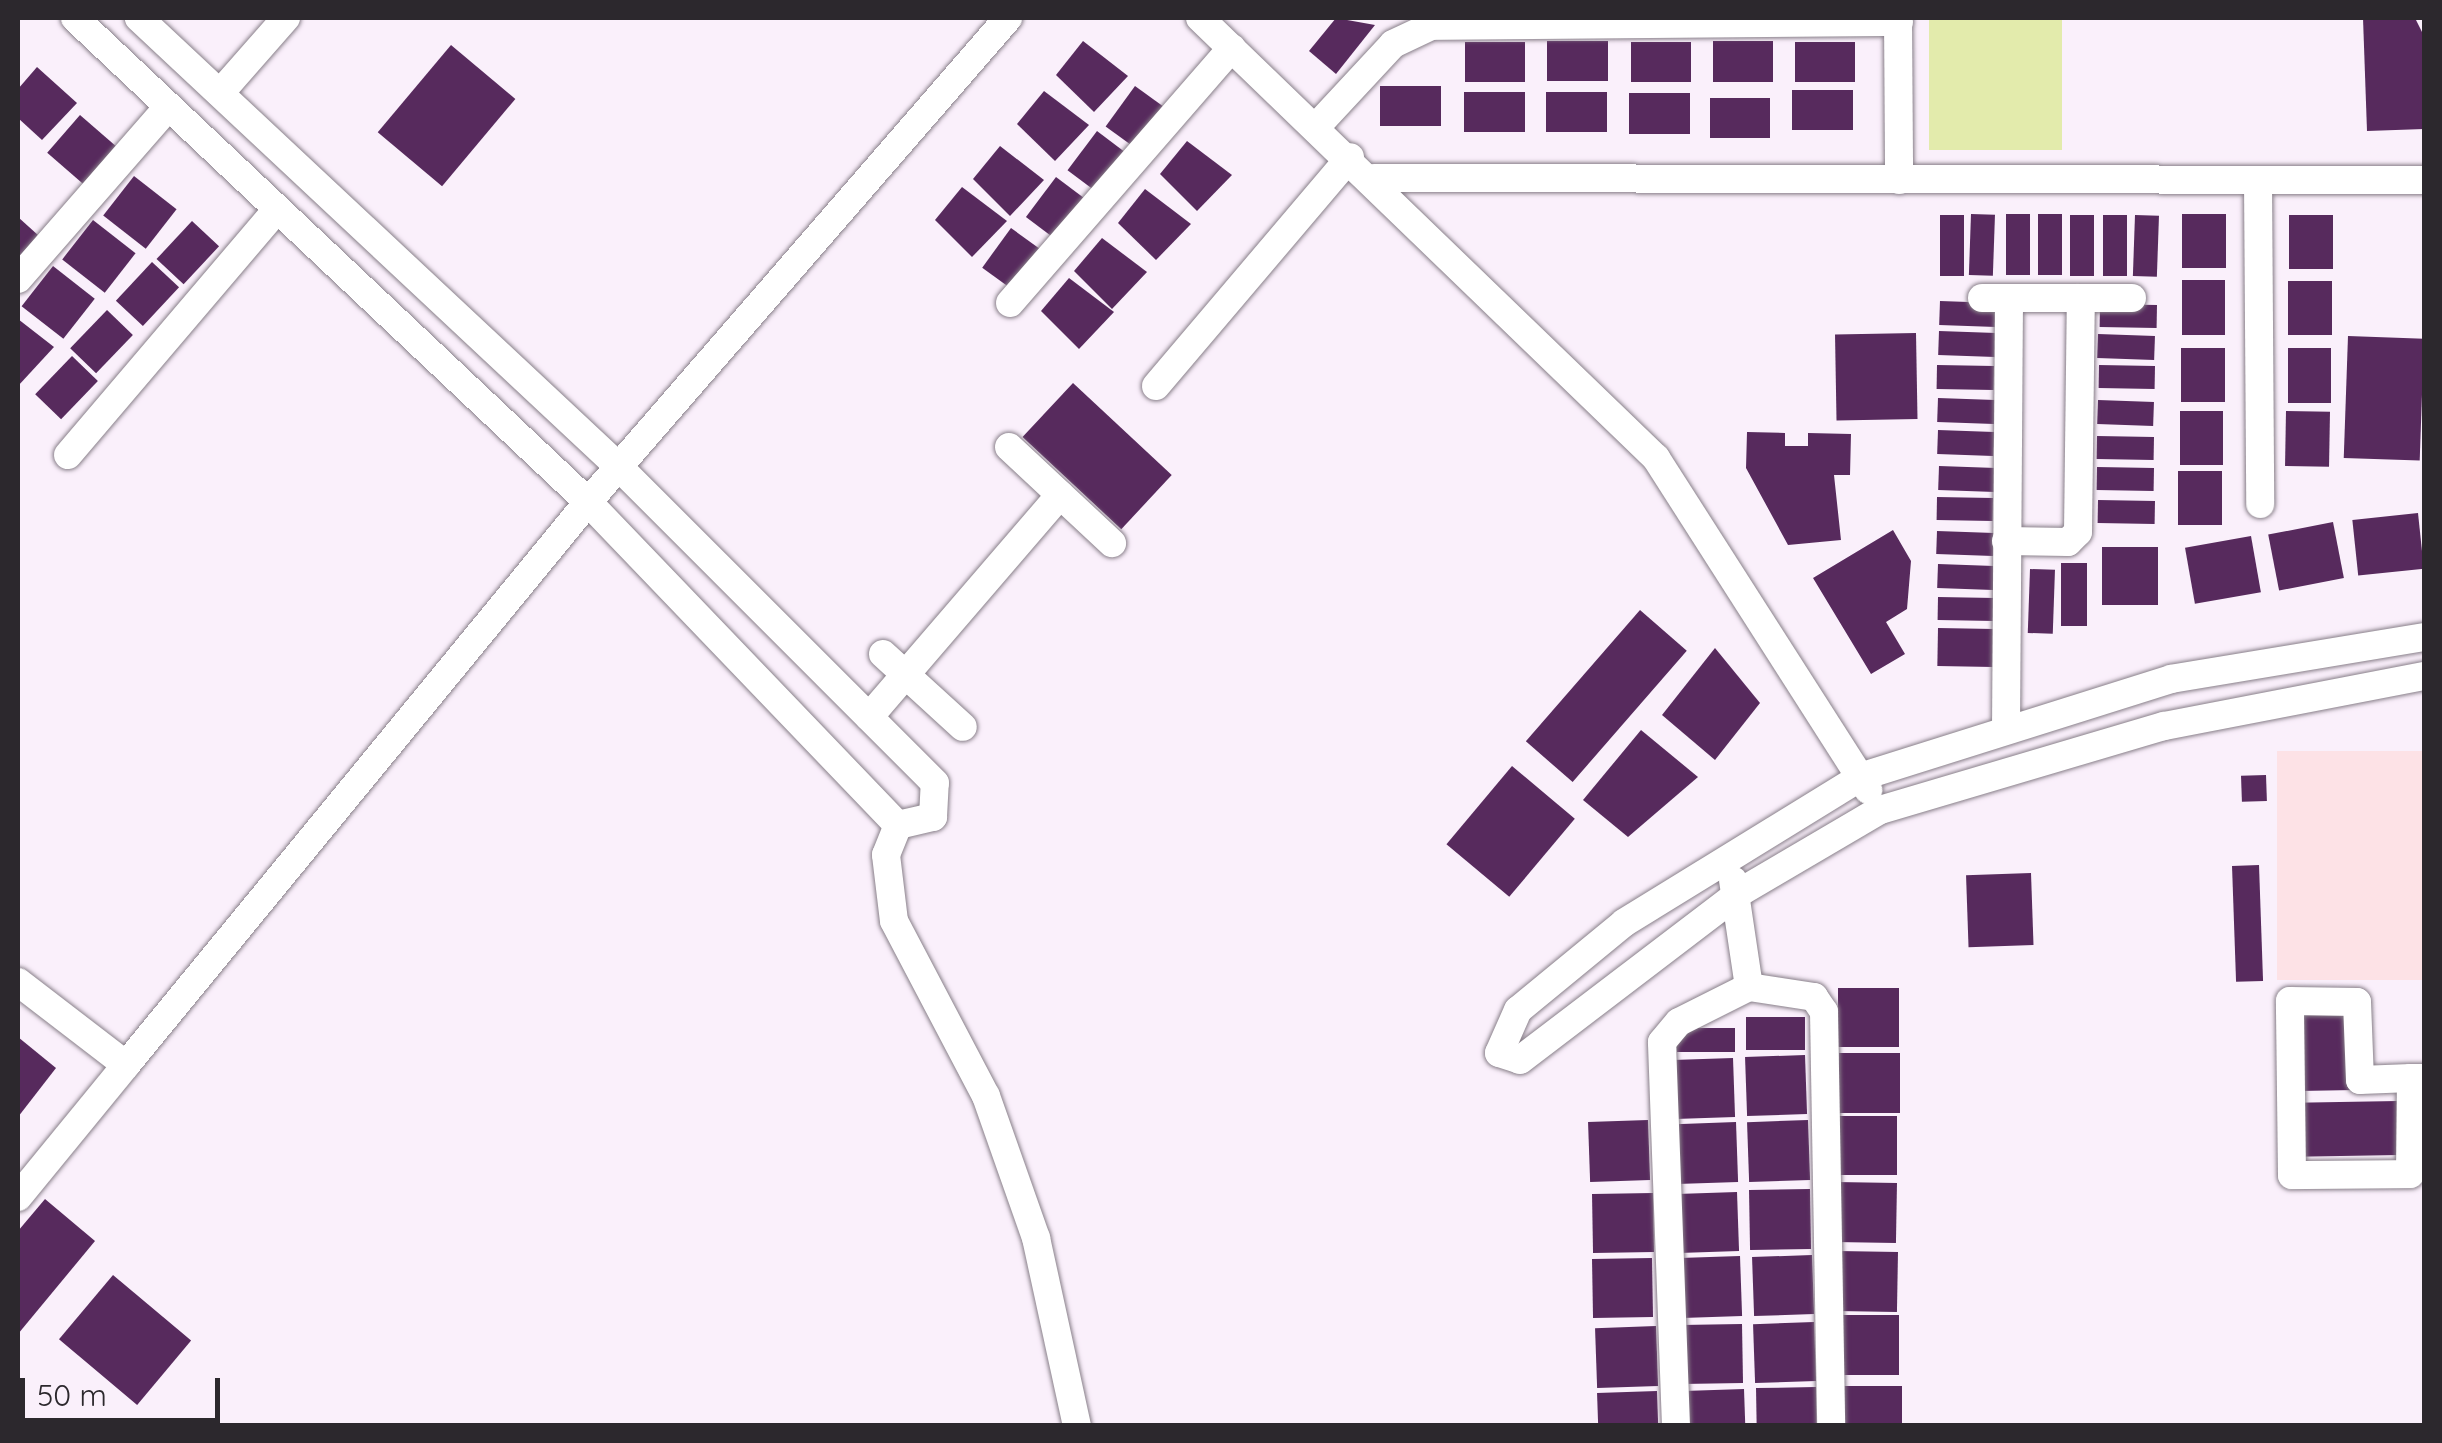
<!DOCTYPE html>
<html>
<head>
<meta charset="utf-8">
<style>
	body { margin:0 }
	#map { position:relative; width:2442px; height:1443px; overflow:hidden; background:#faf0fb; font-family:Quicksand,sans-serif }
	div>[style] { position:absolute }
	.industrial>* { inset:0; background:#fde2e6; transform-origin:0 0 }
	.green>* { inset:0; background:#e3ebac; transform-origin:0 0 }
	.building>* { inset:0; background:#572a5d; transform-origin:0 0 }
	.roads { filter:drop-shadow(0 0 2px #887f89) drop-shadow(0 0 2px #887f89) }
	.minor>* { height:28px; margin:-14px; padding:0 14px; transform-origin:14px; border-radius:14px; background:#fff }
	span { translate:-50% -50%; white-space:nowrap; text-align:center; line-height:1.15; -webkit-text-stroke:10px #faf0fb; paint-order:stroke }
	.frame { position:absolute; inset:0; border:20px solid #2c282d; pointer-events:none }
	.scale { position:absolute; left:20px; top:1378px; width:200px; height:45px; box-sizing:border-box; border:5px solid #2c282d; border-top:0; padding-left:12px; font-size:30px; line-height:35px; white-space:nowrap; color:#2c282d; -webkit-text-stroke:8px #faf0fb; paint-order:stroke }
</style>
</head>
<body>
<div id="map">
	<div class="industrial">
		<div style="left:2424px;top:751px;width:229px;height:147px;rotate:90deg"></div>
	</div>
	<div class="green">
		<div style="left:1929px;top:18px;width:133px;height:132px"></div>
	</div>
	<div class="building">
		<div style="clip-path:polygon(1336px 18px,1375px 25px,1336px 74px,1309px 51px)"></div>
		<div style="clip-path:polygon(2363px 18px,2415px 18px,2424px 36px,2424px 129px,2367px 131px)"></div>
		<div style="clip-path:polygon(1083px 41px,1128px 76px,1094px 112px,1056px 75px)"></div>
		<div style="left:1547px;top:41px;width:61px;height:40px"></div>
		<div style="left:1773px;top:41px;width:41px;height:60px;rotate:90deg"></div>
		<div style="left:1525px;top:42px;width:40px;height:60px;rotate:90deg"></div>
		<div style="left:1631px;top:42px;width:60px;height:40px"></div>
		<div style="left:1855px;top:42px;width:40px;height:60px;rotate:90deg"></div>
		<div style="left:451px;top:45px;width:84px;height:114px;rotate:40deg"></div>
		<div style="clip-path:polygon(37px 67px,77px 103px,42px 140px,18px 118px,18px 89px)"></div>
		<div style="left:1135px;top:86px;width:41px;height:50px;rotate:36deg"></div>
		<div style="left:1441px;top:86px;width:40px;height:61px;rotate:90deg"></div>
		<div style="left:1853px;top:90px;width:40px;height:61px;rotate:90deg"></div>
		<div style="clip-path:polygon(1044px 91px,1089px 125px,1055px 161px,1017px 124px)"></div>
		<div style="left:1525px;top:92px;width:40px;height:61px;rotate:90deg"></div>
		<div style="left:1607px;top:92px;width:40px;height:61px;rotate:90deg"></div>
		<div style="left:1690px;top:93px;width:41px;height:61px;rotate:90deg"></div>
		<div style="left:1770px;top:98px;width:40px;height:60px;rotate:90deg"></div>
		<div style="left:80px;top:115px;width:55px;height:50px;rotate:41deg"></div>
		<div style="left:1097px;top:131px;width:41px;height:49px;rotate:37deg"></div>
		<div style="clip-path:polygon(1187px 141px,1232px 175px,1197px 211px,1160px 174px)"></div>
		<div style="clip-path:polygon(1000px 146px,1044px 180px,1010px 216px,973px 179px)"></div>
		<div style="left:134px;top:176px;width:54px;height:50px;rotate:38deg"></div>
		<div style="left:1056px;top:177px;width:40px;height:50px;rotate:37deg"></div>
		<div style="clip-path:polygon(962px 187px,1007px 221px,972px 257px,935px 220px)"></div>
		<div style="clip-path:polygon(1145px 189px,1191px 224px,1156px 260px,1118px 223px)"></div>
		<div style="left:1971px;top:214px;width:24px;height:61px;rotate:2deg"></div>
		<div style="left:2006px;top:214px;width:24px;height:61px"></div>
		<div style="left:2038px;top:214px;width:24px;height:61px"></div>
		<div style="left:2182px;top:214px;width:44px;height:54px"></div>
		<div style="left:1940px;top:215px;width:24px;height:61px"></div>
		<div style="left:2070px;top:215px;width:24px;height:61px"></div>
		<div style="left:2103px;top:215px;width:24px;height:61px"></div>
		<div style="left:2135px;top:215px;width:24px;height:61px;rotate:2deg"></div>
		<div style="left:2289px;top:215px;width:44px;height:54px"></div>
		<div style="clip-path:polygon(18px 217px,39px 236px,18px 258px)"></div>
		<div style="left:93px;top:220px;width:54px;height:50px;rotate:38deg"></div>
		<div style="left:192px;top:221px;width:37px;height:52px;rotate:43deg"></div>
		<div style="left:1011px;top:228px;width:41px;height:49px;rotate:36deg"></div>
		<div style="clip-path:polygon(1102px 238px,1147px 272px,1112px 309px,1074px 271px)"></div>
		<div style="left:152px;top:262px;width:37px;height:53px;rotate:43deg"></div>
		<div style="left:53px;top:266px;width:53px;height:51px;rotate:38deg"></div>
		<div style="clip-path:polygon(1069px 278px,1114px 312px,1079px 349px,1041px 311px)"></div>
		<div style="left:2182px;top:280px;width:43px;height:55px"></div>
		<div style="left:2288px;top:281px;width:44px;height:54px"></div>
		<div style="left:1940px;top:301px;width:57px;height:24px;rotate:2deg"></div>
		<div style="left:2100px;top:304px;width:57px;height:23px;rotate:1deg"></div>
		<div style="left:107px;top:310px;width:36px;height:53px;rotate:44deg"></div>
		<div style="clip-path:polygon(18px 319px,54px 347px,18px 386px)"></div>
		<div style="left:1939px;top:331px;width:57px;height:24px;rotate:2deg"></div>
		<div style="left:1916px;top:333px;width:86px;height:81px;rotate:89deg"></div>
		<div style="left:2098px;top:334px;width:57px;height:24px;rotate:2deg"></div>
		<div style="left:2348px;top:336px;width:76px;height:122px;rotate:2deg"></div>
		<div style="left:2181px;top:348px;width:44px;height:54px"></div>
		<div style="left:2288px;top:348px;width:43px;height:55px"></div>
		<div style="left:72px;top:356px;width:36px;height:53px;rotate:44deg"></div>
		<div style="left:1937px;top:365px;width:57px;height:24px;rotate:1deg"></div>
		<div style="left:2099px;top:365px;width:56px;height:23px;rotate:1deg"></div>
		<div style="left:1073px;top:383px;width:135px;height:74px;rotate:43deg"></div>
		<div style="left:1938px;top:398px;width:57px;height:24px;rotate:2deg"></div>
		<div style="left:2098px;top:400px;width:56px;height:24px;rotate:2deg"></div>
		<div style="left:2180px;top:411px;width:43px;height:54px"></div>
		<div style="left:2286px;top:411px;width:44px;height:55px;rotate:1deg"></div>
		<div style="left:1938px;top:430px;width:56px;height:24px;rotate:2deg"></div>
		<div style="clip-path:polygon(1747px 432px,1785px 433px,1785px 446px,1808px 446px,1808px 433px,1851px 434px,1850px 475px,1834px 475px,1841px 540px,1788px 545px,1746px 468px)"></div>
		<div style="left:2097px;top:436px;width:57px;height:23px;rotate:1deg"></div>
		<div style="left:1939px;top:466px;width:57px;height:24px;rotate:2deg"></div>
		<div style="left:2097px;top:467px;width:57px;height:23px;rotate:1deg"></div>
		<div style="left:2178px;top:471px;width:44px;height:54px"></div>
		<div style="left:1937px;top:497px;width:56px;height:23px;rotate:1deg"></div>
		<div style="left:2098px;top:500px;width:57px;height:23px;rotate:1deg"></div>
		<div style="left:2418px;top:513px;width:56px;height:66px;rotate:84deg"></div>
		<div style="left:2333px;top:522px;width:57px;height:66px;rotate:79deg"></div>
		<div style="clip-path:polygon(1893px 530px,1911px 561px,1907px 609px,1886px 622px,1905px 654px,1871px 674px,1813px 578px)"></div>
		<div style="left:1937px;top:531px;width:57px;height:23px;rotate:2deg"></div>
		<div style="left:2251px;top:536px;width:57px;height:67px;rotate:80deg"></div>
		<div style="left:2102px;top:547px;width:56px;height:58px"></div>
		<div style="left:2061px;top:563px;width:26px;height:63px"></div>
		<div style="left:1938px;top:564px;width:56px;height:24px;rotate:2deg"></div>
		<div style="left:2030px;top:569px;width:25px;height:64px;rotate:2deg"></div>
		<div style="left:1938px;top:597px;width:57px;height:23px;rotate:1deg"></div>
		<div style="left:1640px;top:610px;width:62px;height:174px;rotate:41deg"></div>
		<div style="left:1938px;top:628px;width:56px;height:38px;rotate:1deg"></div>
		<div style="clip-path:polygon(1715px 648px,1760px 703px,1715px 760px,1662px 715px)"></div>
		<div style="clip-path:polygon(1641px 730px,1698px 777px,1628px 837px,1583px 800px)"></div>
		<div style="left:1512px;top:766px;width:82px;height:102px;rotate:40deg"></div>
		<div style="left:2266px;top:775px;width:26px;height:25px;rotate:88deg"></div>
		<div style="left:2259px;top:865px;width:116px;height:27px;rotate:88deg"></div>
		<div style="left:2031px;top:873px;width:72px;height:65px;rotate:88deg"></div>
		<div style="left:1838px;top:988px;width:61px;height:59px"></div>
		<div style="left:2353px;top:1003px;width:87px;height:56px;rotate:89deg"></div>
		<div style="left:1805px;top:1017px;width:33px;height:59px;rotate:90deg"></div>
		<div style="left:1735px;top:1028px;width:24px;height:58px;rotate:90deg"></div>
		<div style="clip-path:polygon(18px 1037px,56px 1068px,18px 1117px)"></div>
		<div style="left:1839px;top:1053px;width:61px;height:60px"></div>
		<div style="left:1805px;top:1055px;width:59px;height:60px;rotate:88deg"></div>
		<div style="left:1733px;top:1058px;width:59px;height:60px;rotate:88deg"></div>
		<div style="left:2398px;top:1101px;width:54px;height:102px;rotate:89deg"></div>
		<div style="left:1836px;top:1116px;width:61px;height:59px"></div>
		<div style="left:1648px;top:1120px;width:60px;height:60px;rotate:88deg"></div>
		<div style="left:1808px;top:1120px;width:60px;height:61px;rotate:88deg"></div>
		<div style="left:1736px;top:1122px;width:60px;height:61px;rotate:88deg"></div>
		<div style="left:1836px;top:1182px;width:61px;height:60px;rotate:1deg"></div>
		<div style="left:1810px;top:1189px;width:60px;height:61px;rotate:89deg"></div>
		<div style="left:1737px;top:1192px;width:59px;height:60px;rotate:88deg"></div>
		<div style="left:1653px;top:1193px;width:59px;height:61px;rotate:89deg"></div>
		<div style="clip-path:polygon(45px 1199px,95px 1241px,18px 1334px,18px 1231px)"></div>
		<div style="left:1838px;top:1251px;width:60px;height:60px;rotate:1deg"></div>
		<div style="left:1812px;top:1255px;width:59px;height:60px;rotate:88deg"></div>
		<div style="left:1740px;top:1256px;width:60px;height:60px;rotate:88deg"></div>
		<div style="left:1652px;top:1258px;width:59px;height:60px;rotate:89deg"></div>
		<div style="left:113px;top:1275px;width:102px;height:84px;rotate:40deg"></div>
		<div style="left:1839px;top:1315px;width:60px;height:60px"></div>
		<div style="left:1814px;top:1322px;width:59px;height:61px;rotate:88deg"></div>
		<div style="left:1742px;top:1324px;width:59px;height:61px;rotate:89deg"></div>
		<div style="left:1656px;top:1326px;width:60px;height:61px;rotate:88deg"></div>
		<div style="left:1842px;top:1386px;width:60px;height:40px"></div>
		<div style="left:1816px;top:1387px;width:39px;height:60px;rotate:89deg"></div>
		<div style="left:1744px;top:1389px;width:37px;height:60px;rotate:88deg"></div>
		<div style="left:1657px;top:1391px;width:35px;height:60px;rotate:88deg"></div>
	</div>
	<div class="roads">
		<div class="minor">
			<div style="left:75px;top:18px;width:705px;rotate:43.33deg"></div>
			<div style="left:588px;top:502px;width:448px;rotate:46.2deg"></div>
			<div style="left:898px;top:825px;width:36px;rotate:-13deg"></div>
			<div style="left:933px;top:817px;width:34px;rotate:-87deg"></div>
			<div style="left:935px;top:783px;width:445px;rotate:-135deg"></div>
			<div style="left:620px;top:468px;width:659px;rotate:-136.91deg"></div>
			<div style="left:1200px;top:18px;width:634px;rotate:43.98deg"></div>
			<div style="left:1656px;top:458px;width:394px;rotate:57.4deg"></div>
			<div style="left:1898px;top:18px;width:162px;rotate:89.6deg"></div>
			<div style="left:220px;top:93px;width:100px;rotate:-48.7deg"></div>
			<div style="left:1316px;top:127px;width:113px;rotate:-47.1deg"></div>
			<div style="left:1393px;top:44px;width:42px;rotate:-25.3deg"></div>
			<div style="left:1431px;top:26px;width:468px;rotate:-0.5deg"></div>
			<div style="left:1374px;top:178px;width:1050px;rotate:0.11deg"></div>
			<div style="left:2258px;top:181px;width:323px;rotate:89.6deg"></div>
			<div style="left:18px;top:279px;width:228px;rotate:-48.9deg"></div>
			<div style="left:1982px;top:298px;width:150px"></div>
			<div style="left:1010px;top:303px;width:338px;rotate:-49deg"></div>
			<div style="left:1156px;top:386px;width:300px;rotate:-49.7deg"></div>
			<div style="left:1009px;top:447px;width:141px;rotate:43deg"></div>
			<div style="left:68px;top:455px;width:323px;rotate:-49.6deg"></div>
			<div style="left:2006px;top:541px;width:62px;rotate:0.9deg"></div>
			<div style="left:2068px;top:542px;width:14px;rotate:-45deg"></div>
			<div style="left:2078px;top:532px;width:234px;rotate:-89.3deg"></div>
			<div style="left:2424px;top:637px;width:256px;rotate:170.6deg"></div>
			<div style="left:2171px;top:679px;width:325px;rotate:162.5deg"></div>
			<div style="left:1861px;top:777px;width:278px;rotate:148.4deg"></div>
			<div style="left:1624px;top:923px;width:137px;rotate:140.6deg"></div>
			<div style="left:1518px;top:1010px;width:47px;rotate:113.8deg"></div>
			<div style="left:1499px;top:1053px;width:22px;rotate:18deg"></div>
			<div style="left:1520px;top:1060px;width:279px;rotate:-37.3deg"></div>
			<div style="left:1742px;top:891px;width:160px;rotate:-30.4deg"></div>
			<div style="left:1880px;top:810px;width:296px;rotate:-16.5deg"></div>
			<div style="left:2164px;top:726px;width:265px;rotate:-10.9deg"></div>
			<div style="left:883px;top:654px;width:108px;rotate:42.4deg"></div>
			<div style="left:869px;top:717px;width:293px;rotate:-49.3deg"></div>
			<div style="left:2006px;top:730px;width:432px;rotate:-89.6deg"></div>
			<div style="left:898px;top:825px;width:32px;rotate:112deg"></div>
			<div style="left:886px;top:855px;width:66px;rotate:83.1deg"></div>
			<div style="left:894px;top:921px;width:198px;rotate:62.3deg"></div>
			<div style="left:986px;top:1096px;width:151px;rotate:70.6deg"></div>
			<div style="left:1036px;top:1238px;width:192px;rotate:77.7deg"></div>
			<div style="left:18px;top:982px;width:136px;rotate:37.5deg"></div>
			<div style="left:126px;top:1065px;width:728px;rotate:-50.63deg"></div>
			<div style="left:588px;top:502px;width:641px;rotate:-49.05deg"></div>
			<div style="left:1749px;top:987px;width:66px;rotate:8.7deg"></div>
			<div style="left:1814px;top:997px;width:18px;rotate:56deg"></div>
			<div style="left:1824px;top:1012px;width:414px;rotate:89deg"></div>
			<div style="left:2411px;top:1078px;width:96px;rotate:90.6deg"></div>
			<div style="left:2410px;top:1174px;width:118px;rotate:179.5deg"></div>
			<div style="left:2292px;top:1175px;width:174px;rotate:-90.7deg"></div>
			<div style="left:2290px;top:1001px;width:67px;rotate:0.9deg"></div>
			<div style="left:2357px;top:1002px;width:78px;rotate:87.8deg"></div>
			<div style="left:2360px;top:1080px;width:51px;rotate:-2.2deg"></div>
			<div style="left:2411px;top:1078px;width:13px"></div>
			<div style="left:18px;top:1197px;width:171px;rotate:-50.7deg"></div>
			<div style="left:1676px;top:1426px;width:384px;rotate:-92.1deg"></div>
			<div style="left:1662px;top:1042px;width:26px;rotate:-50deg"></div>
			<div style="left:1679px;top:1022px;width:78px;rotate:-26.6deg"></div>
			<div style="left:1749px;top:987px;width:108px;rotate:-98.5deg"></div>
		</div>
	</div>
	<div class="frame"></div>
	<div class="scale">50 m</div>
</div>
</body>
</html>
